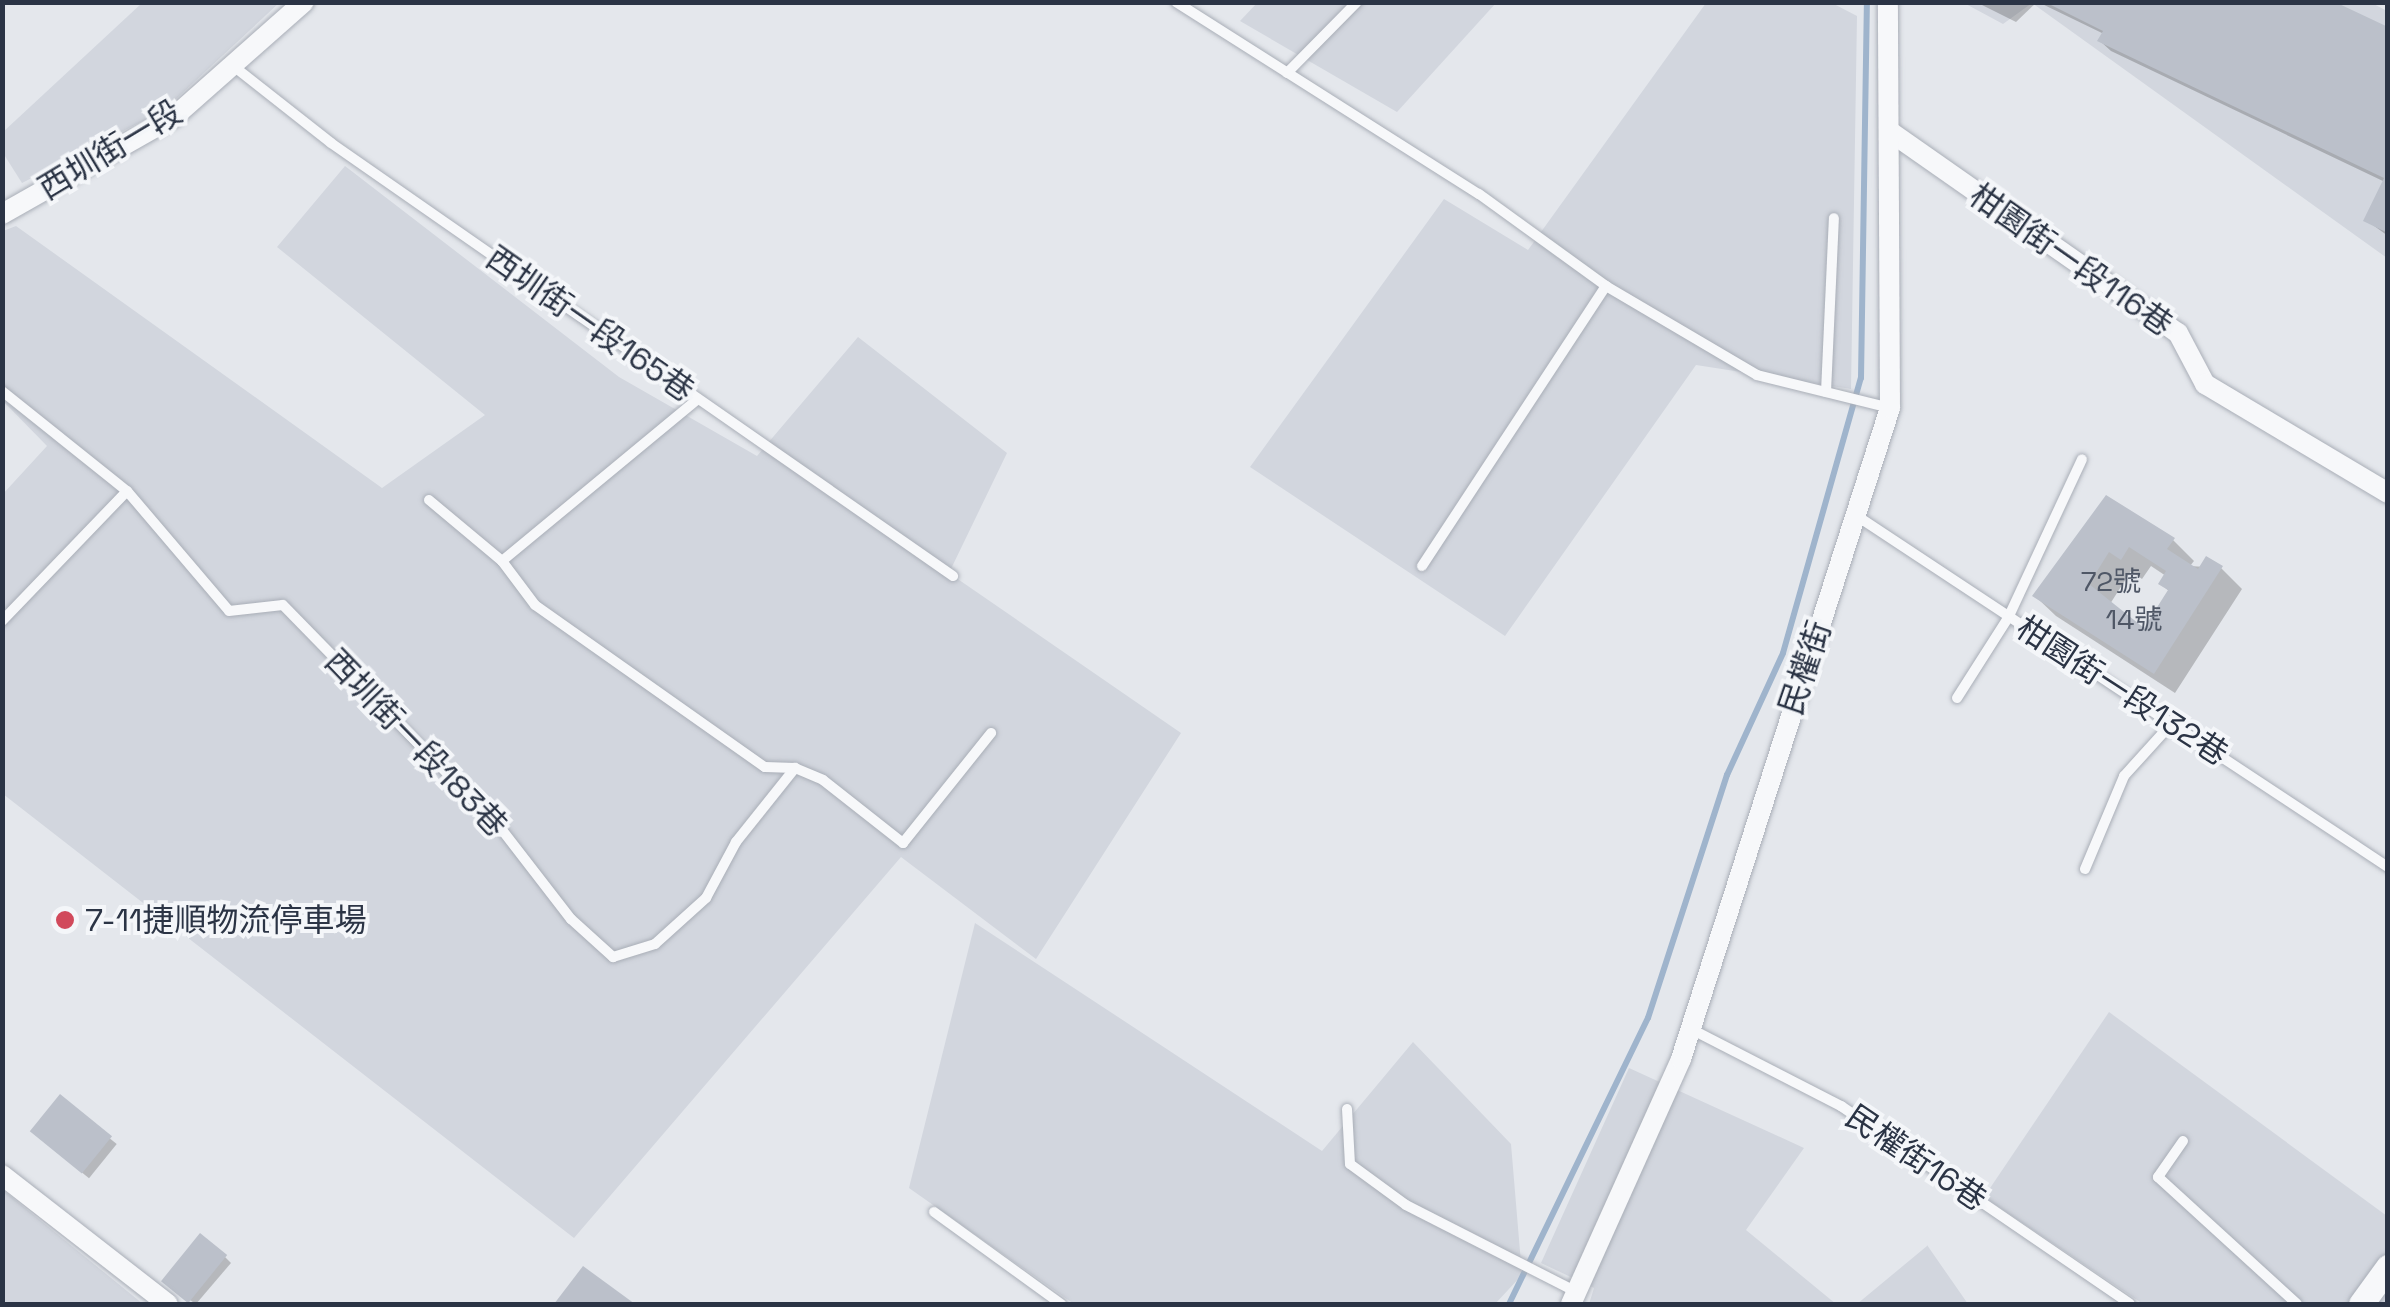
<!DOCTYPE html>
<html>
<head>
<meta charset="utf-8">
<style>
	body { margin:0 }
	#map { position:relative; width:2390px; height:1307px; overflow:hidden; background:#e4e7ec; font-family:"Space Grotesk","Noto Sans TC",sans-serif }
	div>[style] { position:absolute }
	.built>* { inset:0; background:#d2d6de }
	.shadow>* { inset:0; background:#0003; transform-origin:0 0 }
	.stream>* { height:6px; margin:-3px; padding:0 3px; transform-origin:3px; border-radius:3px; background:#9fb4cc }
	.building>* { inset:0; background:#bbc0ca; transform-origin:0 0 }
	.roads { filter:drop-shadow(0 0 2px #a9aeb7) drop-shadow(0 0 2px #a9aeb7) }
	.service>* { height:10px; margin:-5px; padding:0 5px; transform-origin:5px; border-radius:5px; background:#f7f8fa }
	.minor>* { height:20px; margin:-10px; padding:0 10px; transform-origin:10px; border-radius:10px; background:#f7f8fa }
	.tertiary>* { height:25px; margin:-12.5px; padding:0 12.5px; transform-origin:12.5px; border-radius:12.5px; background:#f7f8fa }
	.dots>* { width:28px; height:28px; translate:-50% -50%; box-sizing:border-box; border:5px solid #f4f6f9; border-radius:50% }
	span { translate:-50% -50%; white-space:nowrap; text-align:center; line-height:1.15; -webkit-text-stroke:8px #f4f6f9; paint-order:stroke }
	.number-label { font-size:28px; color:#4f5766 }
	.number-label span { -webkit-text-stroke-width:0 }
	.street-label { font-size:32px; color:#2b3445 }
	.poi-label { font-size:32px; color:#2b3445 }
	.left { translate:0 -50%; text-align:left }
	.frame { position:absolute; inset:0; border:5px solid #2b3445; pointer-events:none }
</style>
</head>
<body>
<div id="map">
	<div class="built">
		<div style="clip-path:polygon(2370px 2px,2387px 11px,2387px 258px,2032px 3px,2003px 24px,1964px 3px)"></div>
		<div style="clip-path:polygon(142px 3px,279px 3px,164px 110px,22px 183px,3px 153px,3px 132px)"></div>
		<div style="clip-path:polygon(1257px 3px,1496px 3px,1397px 112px,1240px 21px)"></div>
		<div style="clip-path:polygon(1706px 3px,1832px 3px,1857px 16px,1851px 389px,1696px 365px,1505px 636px,1250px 467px,1444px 199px,1528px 250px)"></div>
		<div style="clip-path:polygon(345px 166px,619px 377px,757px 456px,858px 337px,1007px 453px,949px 573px,1181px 733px,1036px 959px,901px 857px,574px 1238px,3px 794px,2px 495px,47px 446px,3px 401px,3px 231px,16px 226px,382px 488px,485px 415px,277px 247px)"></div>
		<div style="clip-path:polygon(975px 923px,1322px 1151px,1413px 1042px,1511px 1144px,1522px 1275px,1495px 1304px,1074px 1304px,909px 1188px)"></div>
		<div style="clip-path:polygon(2109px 1012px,2387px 1216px,2387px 1304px,2143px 1304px,1984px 1197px)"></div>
		<div style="clip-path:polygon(1629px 1068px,1804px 1148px,1746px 1230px,1836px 1304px,1589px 1304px,1594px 1288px,1541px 1263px)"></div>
		<div style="clip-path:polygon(2px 1190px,3px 1190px,143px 1304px,3px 1304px)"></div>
		<div style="clip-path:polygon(1927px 1245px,1968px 1304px,1857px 1304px,1927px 1246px)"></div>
	</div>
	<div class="shadow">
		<div style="clip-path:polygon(1976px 2px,2037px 2px,2016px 22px)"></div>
		<div style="clip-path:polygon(2038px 2px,2331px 2px,2388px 30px,2388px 236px,2366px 220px,2385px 182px,2111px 51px,2100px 41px,2104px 34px)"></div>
		<div style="clip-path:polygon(evenodd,2107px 498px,2173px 540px,2194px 561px,2190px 566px,2221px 568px,2242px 589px,2175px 693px,2056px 616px,2035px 596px,2107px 498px,2151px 566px,2166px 576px,2161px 584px,2170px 592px,2145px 631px,2110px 604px,2131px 571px,2142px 579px,2151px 566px)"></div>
		<div style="left:60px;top:1098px;width:73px;height:44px;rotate:39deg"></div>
		<div style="clip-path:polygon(225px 1257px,231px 1263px,196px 1304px,170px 1287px)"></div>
	</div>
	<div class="stream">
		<div style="left:1509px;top:1304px;width:318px;rotate:-64.1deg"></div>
		<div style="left:1648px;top:1018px;width:256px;rotate:-72deg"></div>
		<div style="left:1727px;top:775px;width:134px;rotate:-65.3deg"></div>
		<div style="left:1783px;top:653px;width:286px;rotate:-74.2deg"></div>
		<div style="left:1861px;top:378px;width:376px;rotate:-89.1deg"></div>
	</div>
	<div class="building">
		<div style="clip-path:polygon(2045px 2px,2335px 2px,2388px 27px,2388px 233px,2363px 221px,2384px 178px,2097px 41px,2103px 31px)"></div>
		<div style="clip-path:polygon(evenodd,2106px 495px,2175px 538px,2167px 549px,2198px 569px,2206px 556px,2223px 566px,2154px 674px,2032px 596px,2106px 495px,2129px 547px,2166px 571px,2158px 584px,2168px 590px,2144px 628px,2089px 584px,2109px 552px,2121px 560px,2129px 547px)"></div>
		<div style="left:60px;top:1094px;width:67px;height:48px;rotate:39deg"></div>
		<div style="left:200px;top:1233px;width:35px;height:62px;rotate:39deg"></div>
		<div style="clip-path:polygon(583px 1266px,635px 1304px,554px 1304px)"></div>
	</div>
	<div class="roads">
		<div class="service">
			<div style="left:1176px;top:2px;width:359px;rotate:32.4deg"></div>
			<div style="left:1479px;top:194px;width:157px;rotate:35.9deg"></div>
			<div style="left:1606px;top:286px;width:175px;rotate:30.5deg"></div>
			<div style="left:1757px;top:375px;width:137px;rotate:13.9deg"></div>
			<div style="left:232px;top:65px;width:126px;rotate:38.2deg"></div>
			<div style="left:331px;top:143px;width:758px;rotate:34.84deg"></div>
			<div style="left:1287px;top:73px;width:100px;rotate:-45.4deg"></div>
			<div style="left:2px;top:391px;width:160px;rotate:38.7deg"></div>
			<div style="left:127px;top:491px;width:157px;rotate:49.6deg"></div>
			<div style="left:229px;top:611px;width:54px;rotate:-6.3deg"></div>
			<div style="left:283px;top:605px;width:309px;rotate:45.7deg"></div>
			<div style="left:499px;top:826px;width:118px;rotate:52.3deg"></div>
			<div style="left:571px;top:919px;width:57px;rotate:42.1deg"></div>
			<div style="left:613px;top:957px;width:44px;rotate:-17.2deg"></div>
			<div style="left:655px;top:944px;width:69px;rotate:-42deg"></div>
			<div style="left:706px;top:898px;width:64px;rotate:-61.8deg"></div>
			<div style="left:736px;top:842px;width:95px;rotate:-51.4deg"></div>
			<div style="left:1826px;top:392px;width:174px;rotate:-87.4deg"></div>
			<div style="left:429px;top:500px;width:95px;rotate:39.9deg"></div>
			<div style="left:502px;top:561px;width:55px;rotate:53.1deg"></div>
			<div style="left:535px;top:605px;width:281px;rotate:35.2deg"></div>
			<div style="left:765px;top:767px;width:30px;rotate:2deg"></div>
			<div style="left:795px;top:768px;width:30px;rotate:23deg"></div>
			<div style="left:823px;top:780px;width:102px;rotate:38.2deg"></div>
			<div style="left:903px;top:843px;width:141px;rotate:-51.3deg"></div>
			<div style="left:1857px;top:516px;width:637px;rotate:33.47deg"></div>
			<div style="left:502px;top:561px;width:254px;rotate:-39.6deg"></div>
			<div style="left:1422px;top:566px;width:335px;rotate:-56.7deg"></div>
			<div style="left:2px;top:621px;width:180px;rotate:-46.1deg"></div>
			<div style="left:1957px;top:698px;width:95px;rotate:-57.5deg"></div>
			<div style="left:2008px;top:618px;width:175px;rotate:-65deg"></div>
			<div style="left:2085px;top:869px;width:101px;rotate:-67.2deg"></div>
			<div style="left:2124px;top:776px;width:73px;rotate:-47.8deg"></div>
			<div style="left:1691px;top:1029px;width:169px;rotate:27.2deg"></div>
			<div style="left:1841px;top:1106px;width:350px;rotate:34.4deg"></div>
			<div style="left:1347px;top:1109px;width:55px;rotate:86.9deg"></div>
			<div style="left:1350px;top:1164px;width:69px;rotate:36.2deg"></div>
			<div style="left:1406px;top:1205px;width:192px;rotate:27deg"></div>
			<div style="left:2183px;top:1141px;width:44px;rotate:124.8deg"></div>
			<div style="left:2158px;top:1177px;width:188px;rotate:42.4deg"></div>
			<div style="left:934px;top:1212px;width:157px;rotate:35.9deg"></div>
		</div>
		<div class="minor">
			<div style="left:1892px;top:133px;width:349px;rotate:35deg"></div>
			<div style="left:2178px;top:333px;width:58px;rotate:62.1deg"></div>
			<div style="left:2205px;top:384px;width:213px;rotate:30.8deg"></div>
			<div style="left:2px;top:214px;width:199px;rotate:-29.5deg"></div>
			<div style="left:175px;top:116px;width:172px;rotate:-41.5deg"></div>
			<div style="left:2px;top:1175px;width:210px;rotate:37.9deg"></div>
			<div style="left:1571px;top:1304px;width:269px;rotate:-65.8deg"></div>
			<div style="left:1681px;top:1059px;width:684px;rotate:-72.2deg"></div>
			<div style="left:1890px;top:408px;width:406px;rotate:-90.3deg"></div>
		</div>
		<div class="tertiary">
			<div style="left:2361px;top:1304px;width:46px;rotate:-53.9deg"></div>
		</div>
	</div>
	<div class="dots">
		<div style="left:65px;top:920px;background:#d1495b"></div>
	</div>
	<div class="number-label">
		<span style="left:2111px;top:581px">72號</span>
		<span style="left:2134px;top:619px">14號</span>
	</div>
	<div class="street-label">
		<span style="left:110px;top:150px;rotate:-31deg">西圳街一段</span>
		<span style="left:2071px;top:260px;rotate:35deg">柑園街一段116巷</span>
		<span style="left:590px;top:324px;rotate:35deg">西圳街一段165巷</span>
		<span style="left:1805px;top:668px;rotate:-71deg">民權街</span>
		<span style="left:2122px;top:691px;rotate:33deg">柑園街一段132巷</span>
		<span style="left:416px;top:743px;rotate:46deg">西圳街一段183巷</span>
		<span style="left:1916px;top:1158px;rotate:34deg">民權街16巷</span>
	</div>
	<div class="poi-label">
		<span class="left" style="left:85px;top:920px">7-11捷順物流停車場</span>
	</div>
	<div class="frame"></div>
</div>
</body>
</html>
